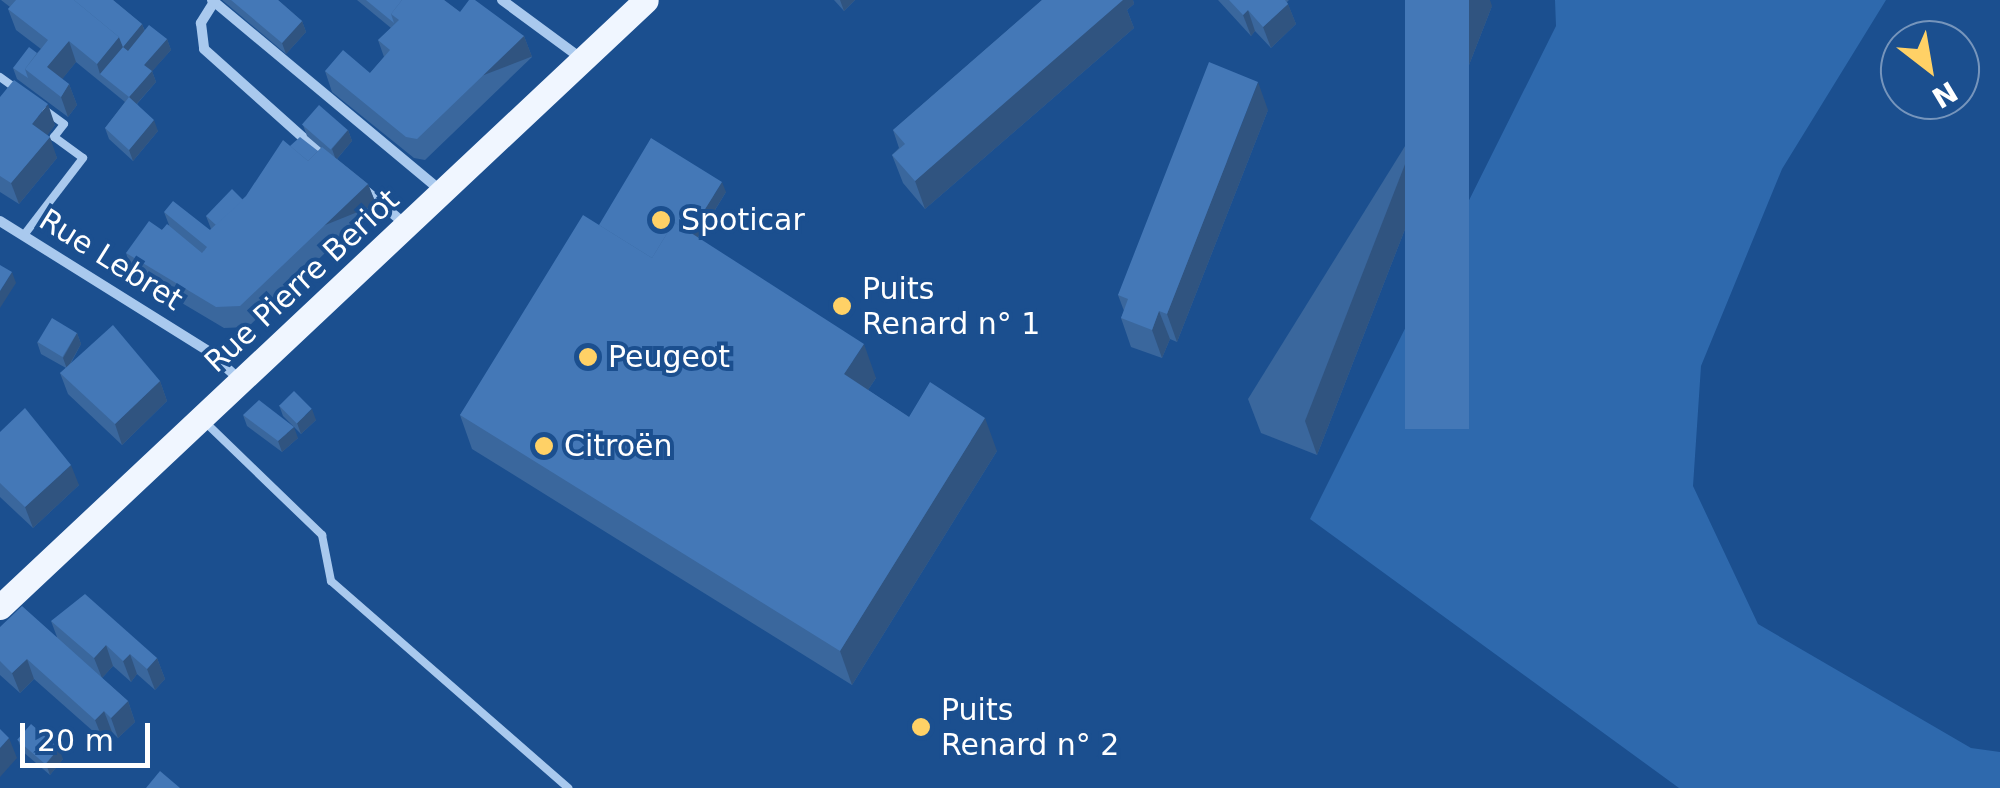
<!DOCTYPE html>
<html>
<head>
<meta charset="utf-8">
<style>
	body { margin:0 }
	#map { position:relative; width:2000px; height:788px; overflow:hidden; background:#1b4f8f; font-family:"DejaVu Sans",sans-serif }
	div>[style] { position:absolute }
	.green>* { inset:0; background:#2e69ad }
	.service>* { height:8px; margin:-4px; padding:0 4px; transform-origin:4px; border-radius:4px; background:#a9c9ee }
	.minor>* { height:10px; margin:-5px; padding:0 5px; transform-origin:5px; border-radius:5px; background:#a9c9ee }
	.primary>* { height:25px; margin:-12.5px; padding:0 12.5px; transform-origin:12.5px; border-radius:12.5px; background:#f0f6ff }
	.wall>* { inset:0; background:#3a679d }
	.shaded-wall>* { inset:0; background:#305480; transform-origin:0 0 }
	.building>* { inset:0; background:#4478b7; transform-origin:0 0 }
	.dots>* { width:28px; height:28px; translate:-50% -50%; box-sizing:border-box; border:5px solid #1b4f8f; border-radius:50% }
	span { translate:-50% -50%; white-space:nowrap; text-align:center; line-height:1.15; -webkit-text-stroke:8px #1b4f8f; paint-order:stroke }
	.poi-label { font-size:30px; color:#fff }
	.left { translate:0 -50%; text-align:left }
	.street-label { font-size:30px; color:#fff }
	.north { position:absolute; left:1880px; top:20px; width:100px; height:100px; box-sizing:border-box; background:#1b4f8f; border:2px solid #7695bc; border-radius:50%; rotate:149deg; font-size:28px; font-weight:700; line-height:40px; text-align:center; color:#fff }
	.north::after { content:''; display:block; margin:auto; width:35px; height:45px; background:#ffd166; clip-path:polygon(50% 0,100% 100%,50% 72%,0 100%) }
	.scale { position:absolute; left:20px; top:723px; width:130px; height:45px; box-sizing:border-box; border:5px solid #fff; border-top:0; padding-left:12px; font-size:30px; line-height:35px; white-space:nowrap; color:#fff; -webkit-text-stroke:8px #1b4f8f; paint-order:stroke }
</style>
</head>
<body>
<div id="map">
	<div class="green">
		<div style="clip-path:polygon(1555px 0,1886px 0,1782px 169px,1701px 366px,1693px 486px,1758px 624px,1971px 748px,2000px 752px,2000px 788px,1679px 788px,1310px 519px,1556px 26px)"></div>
	</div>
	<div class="service">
		<div style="left:0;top:77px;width:24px;rotate:36deg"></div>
		<div style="left:24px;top:235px;width:97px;rotate:-52.5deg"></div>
		<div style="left:83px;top:158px;width:36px;rotate:-144deg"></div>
		<div style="left:54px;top:137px;width:16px;rotate:-52deg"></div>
		<div style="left:64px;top:124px;width:22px;rotate:-144deg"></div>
		<div style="left:205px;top:422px;width:163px;rotate:44deg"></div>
		<div style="left:322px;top:535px;width:47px;rotate:78.9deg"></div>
		<div style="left:331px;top:581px;width:315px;rotate:41.1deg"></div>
	</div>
	<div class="minor">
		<div style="left:212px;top:0;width:297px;rotate:39.8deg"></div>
		<div style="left:502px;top:0;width:99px;rotate:36.4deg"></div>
		<div style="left:214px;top:2px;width:25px;rotate:122deg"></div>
		<div style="left:201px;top:23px;width:26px;rotate:83deg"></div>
		<div style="left:204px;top:49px;width:162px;rotate:41.8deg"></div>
		<div style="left:365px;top:190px;width:52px;rotate:40.4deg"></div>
		<div style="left:0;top:221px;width:245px;rotate:32deg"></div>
		<div style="left:208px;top:351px;width:43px;rotate:42.2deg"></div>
	</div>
	<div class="primary">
		<div style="left:0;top:607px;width:886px;rotate:-43.22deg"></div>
	</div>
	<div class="wall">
		<div style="clip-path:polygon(1px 0,113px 0,142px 24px,145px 31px,167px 39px,171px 50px,152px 71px,156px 82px,137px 104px,158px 131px,133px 161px,109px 139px,105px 128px,125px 102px,76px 62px,62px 79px,69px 84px,77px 105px,68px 117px,17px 79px,13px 68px,37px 53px,41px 49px,16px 30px,8px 9px,10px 7px)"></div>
		<div style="clip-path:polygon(222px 0,278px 0,302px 21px,306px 32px,286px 54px)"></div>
		<div style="clip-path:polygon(357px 0,444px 0,460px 12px,524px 36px,532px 57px,425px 160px,414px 158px,332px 92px,325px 71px,370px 73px,384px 57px,378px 40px,391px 28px)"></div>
		<div style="clip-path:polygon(834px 0,855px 0,844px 11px)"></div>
		<div style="clip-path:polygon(1042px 0,1133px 0,1134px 4px,1127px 10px,1134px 28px,925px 209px,903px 183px,892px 155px,899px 148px,893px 130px)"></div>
		<div style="clip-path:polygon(1218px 0,1289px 0,1287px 2px,1296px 24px,1271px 48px,1255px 31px,1251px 36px)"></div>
		<div style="clip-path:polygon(1492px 6px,1317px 455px,1261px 433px,1248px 399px)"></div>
		<div style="clip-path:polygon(0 97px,55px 125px,47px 135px,57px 158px,19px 204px,0 192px)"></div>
		<div style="clip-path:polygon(1268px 110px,1177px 342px,1170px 339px,1162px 358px,1131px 347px,1121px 318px,1124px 311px,1118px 295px)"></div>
		<div style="clip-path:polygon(303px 125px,348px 130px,352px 141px,337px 159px,368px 184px,376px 204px,248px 327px,224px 328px,133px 274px,126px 253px,169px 225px,164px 212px,210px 230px,211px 229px,206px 216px,243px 200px,290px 146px,318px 151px,321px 148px,307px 136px)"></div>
		<div style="clip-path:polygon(726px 192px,698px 238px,876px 378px,868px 390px,909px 417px,997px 451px,852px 685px,472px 449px,460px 415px,599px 225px)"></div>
		<div style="clip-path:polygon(77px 333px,81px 344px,70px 365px,160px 381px,167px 401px,122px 445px,68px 394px,60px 373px,66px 368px,41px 354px,37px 342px)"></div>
		<div style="clip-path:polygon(279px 405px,316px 420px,301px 434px,283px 416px)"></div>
		<div style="clip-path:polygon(243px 415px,298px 438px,282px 452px,247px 426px)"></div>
		<div style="clip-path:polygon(0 432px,79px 485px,33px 528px,0 497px)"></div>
		<div style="clip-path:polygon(51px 621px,157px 658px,165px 679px,155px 690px,137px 674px,131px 682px,113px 666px,102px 678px,128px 701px,135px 722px,118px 738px,112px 732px,103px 740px,34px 679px,20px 693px,0 675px,0 627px,57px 637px)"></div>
		<div style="clip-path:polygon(18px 740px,63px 759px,50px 775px,22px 751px)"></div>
	</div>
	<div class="shaded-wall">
		<div style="clip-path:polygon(840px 0,855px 0,844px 11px)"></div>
		<div style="clip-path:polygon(1116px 0,1133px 0,1134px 4px,1127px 10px,1134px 28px,925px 209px,915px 181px)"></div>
		<div style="clip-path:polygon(1469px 0,1490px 0,1492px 6px,1317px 455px,1305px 421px)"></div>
		<div style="clip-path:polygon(1288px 4px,1296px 24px,1271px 48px,1263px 27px)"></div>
		<div style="clip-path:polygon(1248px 10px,1255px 31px,1251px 36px,1243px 15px)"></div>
		<div style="clip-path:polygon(302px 21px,306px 32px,286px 54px,282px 43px)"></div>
		<div style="clip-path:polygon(142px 24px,146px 35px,127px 58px,123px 47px)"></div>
		<div style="left:524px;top:36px;width:22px;height:149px;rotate:69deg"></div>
		<div style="clip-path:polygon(119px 37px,127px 58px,100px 74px,97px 64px)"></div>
		<div style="clip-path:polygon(167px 39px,171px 50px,148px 76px,144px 65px)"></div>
		<div style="clip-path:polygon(69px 41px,76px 62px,55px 88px,44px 59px)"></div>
		<div style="clip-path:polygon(152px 71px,156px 82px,133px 108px,129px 97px)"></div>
		<div style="clip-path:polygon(1258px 82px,1268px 110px,1177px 342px,1167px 314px)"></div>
		<div style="clip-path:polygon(69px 84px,77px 105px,68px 117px,61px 97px)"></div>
		<div style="clip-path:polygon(48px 104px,55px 125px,40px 145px,32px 124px)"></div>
		<div style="clip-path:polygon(154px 120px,158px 131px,133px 161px,129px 150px)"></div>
		<div style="clip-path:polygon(348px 130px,352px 141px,336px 160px,332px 149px)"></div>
		<div style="clip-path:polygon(50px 137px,57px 158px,19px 204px,11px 183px)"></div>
		<div style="clip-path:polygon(722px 182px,726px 192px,664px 292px,660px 281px)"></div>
		<div style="left:368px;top:184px;width:22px;height:177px;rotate:68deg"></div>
		<div style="clip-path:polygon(12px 272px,16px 283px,0 308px,0 291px)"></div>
		<div style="clip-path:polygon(1159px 311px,1170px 339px,1162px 358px,1152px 330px)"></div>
		<div style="clip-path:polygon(77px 333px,81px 344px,67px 369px,63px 358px)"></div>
		<div style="clip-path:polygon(864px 344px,876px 378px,856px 408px,844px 374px)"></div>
		<div style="clip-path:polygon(160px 381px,167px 401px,122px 445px,115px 424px)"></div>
		<div style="clip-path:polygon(312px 409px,316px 420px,301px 434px,297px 423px)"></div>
		<div style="clip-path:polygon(985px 418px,997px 451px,852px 685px,840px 651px)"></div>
		<div style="clip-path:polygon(294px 427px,298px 438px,282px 452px,278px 441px)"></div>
		<div style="clip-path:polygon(71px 465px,79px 485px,33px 528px,25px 507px)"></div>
		<div style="clip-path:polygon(106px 645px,113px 666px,102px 678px,94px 658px)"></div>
		<div style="clip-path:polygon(130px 654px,137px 674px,131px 682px,123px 661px)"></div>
		<div style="clip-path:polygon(157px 658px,165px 679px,155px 690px,147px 669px)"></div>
		<div style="clip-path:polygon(27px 659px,34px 679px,20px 693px,12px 673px)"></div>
		<div style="clip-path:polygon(128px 701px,135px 722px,118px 738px,111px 718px)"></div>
		<div style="clip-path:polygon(104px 711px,112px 732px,103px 740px,95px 720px)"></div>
		<div style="clip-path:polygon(9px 738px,17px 758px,0 777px,0 748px)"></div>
		<div style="clip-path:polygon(59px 748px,63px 759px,50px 775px,46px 764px)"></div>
	</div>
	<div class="building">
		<div style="clip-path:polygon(16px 0,74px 0,119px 37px,97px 64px,69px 41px,47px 67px,69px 84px,61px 97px,25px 69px,48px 40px,8px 9px)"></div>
		<div style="clip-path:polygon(74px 0,113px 0,142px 24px,123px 47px,119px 37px)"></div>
		<div style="clip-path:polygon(231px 0,278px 0,302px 21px,282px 43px)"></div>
		<div style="clip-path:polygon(366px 0,402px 0,391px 14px,394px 23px)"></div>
		<div style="clip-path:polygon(402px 0,444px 0,460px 12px,469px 0,475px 0,524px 36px,417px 139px,406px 137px,325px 71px,343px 50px,370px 73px,390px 50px,378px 40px,399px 20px,391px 14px)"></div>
		<div style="clip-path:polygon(1042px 0,1123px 0,915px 181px,892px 155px,905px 144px,893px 130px)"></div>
		<div style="clip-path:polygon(1229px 0,1285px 0,1288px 4px,1263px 27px,1248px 10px,1243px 15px)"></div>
		<div style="left:1405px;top:0;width:64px;height:429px"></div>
		<div style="clip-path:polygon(149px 25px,167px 39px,144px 65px,152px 71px,129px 97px,154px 120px,129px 150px,105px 128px,129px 97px,100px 74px,123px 47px,128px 51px)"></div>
		<div style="clip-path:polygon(29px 47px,37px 53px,25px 69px,28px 78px,13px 68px)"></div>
		<div style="clip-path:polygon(1209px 62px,1258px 82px,1167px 314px,1159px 311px,1152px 330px,1121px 318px,1128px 299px,1118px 295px)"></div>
		<div style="clip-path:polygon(14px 80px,48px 104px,32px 124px,50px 137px,11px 183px,0 176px,0 97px)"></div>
		<div style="left:319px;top:105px;width:38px;height:26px;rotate:41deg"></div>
		<div style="clip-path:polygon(300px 137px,318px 151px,308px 161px,290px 146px)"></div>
		<div style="clip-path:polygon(651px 138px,722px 182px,690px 233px,674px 222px,652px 258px,599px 225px)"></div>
		<div style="clip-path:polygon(283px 140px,308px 161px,322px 147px,368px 184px,240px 306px,216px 307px,126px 253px,149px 221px,162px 230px,167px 224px,202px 253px,207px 247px,164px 212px,173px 201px,210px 230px,246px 196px)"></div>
		<div style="clip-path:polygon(232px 189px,243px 200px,216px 225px,206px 216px)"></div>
		<div style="clip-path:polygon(583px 215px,652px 258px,674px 222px,864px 344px,844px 374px,909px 417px,930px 382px,985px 418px,840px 651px,460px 415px)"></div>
		<div style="clip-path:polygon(0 265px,12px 272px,0 291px)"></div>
		<div style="left:52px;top:318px;width:29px;height:28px;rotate:31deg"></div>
		<div style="clip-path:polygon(113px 325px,160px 381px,115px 424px,60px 373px)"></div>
		<div style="left:294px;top:391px;width:25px;height:21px;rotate:45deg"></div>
		<div style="clip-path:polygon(259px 400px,294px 427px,278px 441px,243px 415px)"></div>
		<div style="clip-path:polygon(25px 408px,71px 465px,25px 507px,0 483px,0 432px)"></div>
		<div style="clip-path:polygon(85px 594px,157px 658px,147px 669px,130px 654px,123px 661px,106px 645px,94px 658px,51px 621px)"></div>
		<div style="clip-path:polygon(22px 606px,128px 701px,111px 718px,104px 711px,95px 720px,27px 659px,12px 673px,0 661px,0 627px)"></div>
		<div style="left:31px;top:724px;width:37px;height:21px;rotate:41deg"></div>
		<div style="clip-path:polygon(0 729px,9px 738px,0 748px)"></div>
		<div style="clip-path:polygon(160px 771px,180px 788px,146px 788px)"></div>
	</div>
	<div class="dots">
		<div style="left:661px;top:220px;background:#ffd166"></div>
		<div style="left:842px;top:306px;background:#ffd166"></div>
		<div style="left:588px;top:357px;background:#ffd166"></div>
		<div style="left:544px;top:446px;background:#ffd166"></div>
		<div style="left:921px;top:727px;background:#ffd166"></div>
	</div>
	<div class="poi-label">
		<span class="left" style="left:681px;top:220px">Spoticar</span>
		<span class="left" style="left:862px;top:306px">Puits<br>Renard n° 1</span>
		<span class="left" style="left:608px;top:357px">Peugeot</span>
		<span class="left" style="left:564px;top:446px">Citroën</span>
		<span class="left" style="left:941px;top:727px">Puits<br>Renard n° 2</span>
	</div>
	<div class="street-label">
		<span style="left:111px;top:260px;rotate:32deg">Rue Lebret</span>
		<span style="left:302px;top:281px;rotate:-43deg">Rue Pierre Beriot</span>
	</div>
	<div class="north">N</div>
	<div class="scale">20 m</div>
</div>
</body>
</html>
